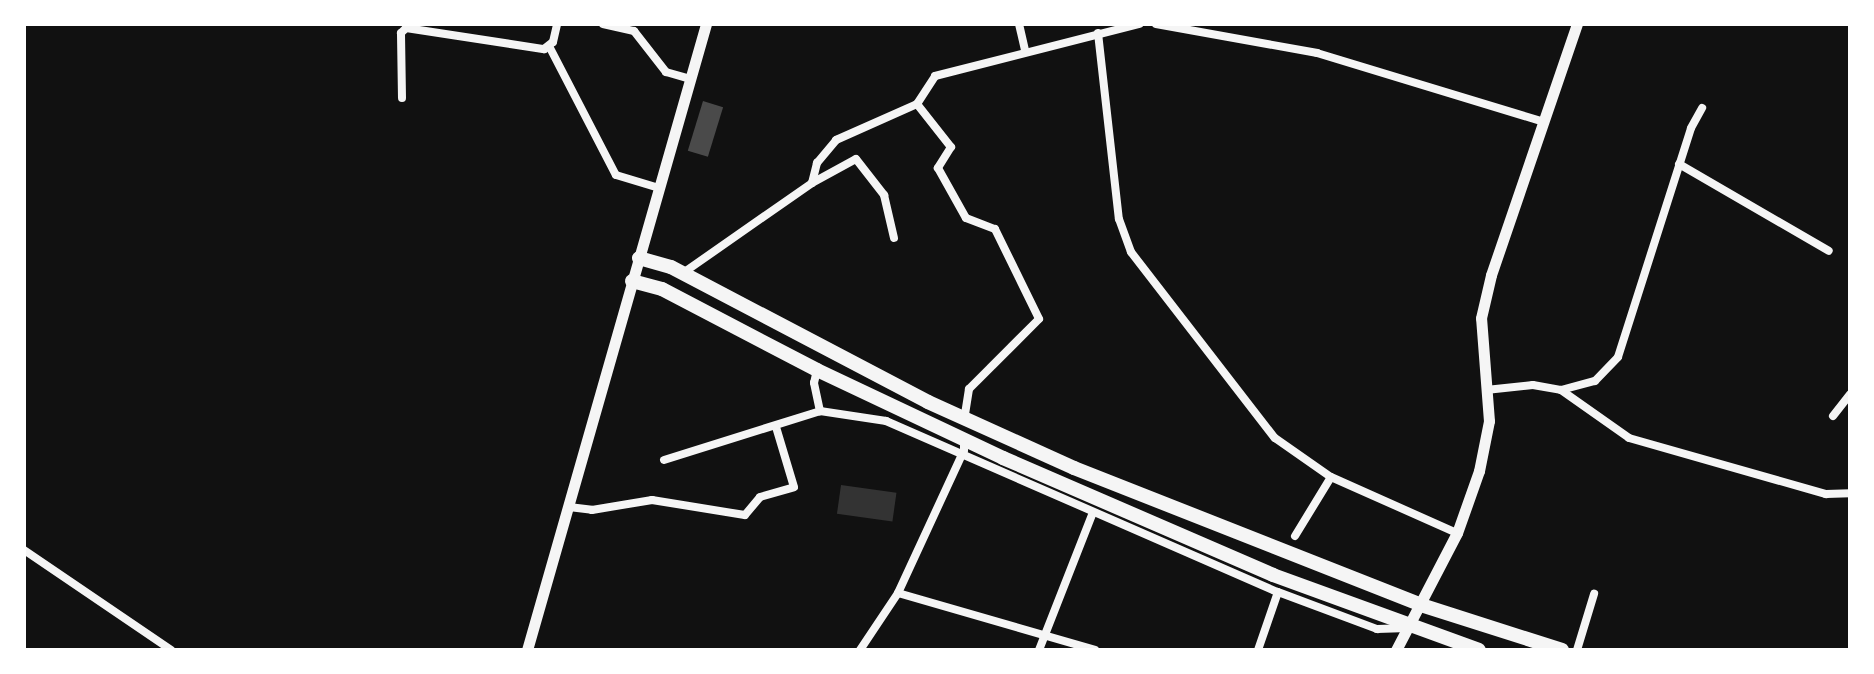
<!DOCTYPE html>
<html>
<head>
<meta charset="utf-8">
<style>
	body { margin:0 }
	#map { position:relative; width:1874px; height:674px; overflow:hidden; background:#111; font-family:Raleway,sans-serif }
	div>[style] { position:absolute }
	.water>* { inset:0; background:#333; transform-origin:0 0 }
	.building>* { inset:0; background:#4a4a4a; transform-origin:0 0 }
	.minor>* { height:8px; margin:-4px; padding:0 4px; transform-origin:4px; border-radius:4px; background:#f5f5f5 }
	.tertiary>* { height:11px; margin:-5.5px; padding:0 5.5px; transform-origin:5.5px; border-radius:5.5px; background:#f5f5f5 }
	.primary>* { height:14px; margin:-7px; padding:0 7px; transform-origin:7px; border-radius:7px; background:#f5f5f5 }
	span { translate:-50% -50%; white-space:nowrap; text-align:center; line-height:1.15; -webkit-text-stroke:6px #fff; paint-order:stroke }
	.frame { position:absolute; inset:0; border:26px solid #fff; pointer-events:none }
</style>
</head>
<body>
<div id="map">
	<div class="water">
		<div style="left:841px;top:485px;width:56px;height:29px;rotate:8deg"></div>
	</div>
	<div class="building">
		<div style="left:703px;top:101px;width:21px;height:52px;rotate:17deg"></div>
	</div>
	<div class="minor">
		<div style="left:603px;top:24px;width:32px;rotate:13deg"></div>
		<div style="left:634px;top:31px;width:52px;rotate:52deg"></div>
		<div style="left:666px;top:72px;width:25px;rotate:16deg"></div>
		<div style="left:1019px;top:24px;width:27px;rotate:77deg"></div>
		<div style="left:1156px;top:24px;width:164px;rotate:10.2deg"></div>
		<div style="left:1317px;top:53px;width:237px;rotate:16.9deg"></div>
		<div style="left:1098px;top:33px;width:187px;rotate:83.6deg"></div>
		<div style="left:1119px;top:219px;width:35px;rotate:70deg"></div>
		<div style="left:1131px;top:252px;width:235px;rotate:52.3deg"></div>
		<div style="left:1275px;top:438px;width:68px;rotate:34.9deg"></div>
		<div style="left:1331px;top:477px;width:138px;rotate:24deg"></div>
		<div style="left:549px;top:46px;width:145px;rotate:62.6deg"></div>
		<div style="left:616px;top:175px;width:45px;rotate:16.8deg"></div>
		<div style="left:402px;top:98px;width:65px;rotate:-90.9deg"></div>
		<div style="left:401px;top:33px;width:7px;rotate:-45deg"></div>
		<div style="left:406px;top:28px;width:140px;rotate:8.7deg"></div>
		<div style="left:544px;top:49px;width:11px;rotate:-38deg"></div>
		<div style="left:553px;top:42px;width:18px;rotate:-77deg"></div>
		<div style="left:917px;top:104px;width:55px;rotate:51.7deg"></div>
		<div style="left:951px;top:147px;width:25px;rotate:122deg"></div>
		<div style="left:938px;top:168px;width:57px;rotate:60.8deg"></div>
		<div style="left:966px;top:218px;width:31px;rotate:21deg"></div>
		<div style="left:995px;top:229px;width:100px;rotate:63.9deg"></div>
		<div style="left:1039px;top:319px;width:99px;rotate:135deg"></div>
		<div style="left:969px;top:389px;width:30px;rotate:99deg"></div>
		<div style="left:1679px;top:164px;width:173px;rotate:30.1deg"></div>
		<div style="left:812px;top:183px;width:50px;rotate:-28.6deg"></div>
		<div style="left:856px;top:159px;width:46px;rotate:52.1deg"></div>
		<div style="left:884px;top:195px;width:44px;rotate:76.9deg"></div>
		<div style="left:683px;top:273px;width:157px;rotate:-34.9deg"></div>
		<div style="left:812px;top:183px;width:21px;rotate:-76deg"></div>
		<div style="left:817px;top:163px;width:30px;rotate:-50deg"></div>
		<div style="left:836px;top:140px;width:89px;rotate:-24deg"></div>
		<div style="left:917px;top:104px;width:33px;rotate:-57deg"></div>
		<div style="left:935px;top:76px;width:211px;rotate:-14.3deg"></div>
		<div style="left:817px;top:370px;width:13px;rotate:103deg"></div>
		<div style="left:814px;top:383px;width:29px;rotate:78deg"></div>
		<div style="left:820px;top:411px;width:67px;rotate:8.6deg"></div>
		<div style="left:886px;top:421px;width:428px;rotate:23.6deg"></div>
		<div style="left:1278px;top:592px;width:106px;rotate:20.5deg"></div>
		<div style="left:1377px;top:629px;width:31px;rotate:-2deg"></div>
		<div style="left:1486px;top:390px;width:47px;rotate:-6.1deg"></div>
		<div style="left:1533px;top:385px;width:28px;rotate:10deg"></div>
		<div style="left:1561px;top:390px;width:83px;rotate:35.2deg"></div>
		<div style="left:1629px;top:438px;width:205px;rotate:15.9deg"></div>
		<div style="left:1826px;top:494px;width:24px;rotate:-2deg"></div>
		<div style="left:1561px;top:390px;width:35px;rotate:-15deg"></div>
		<div style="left:1595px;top:381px;width:33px;rotate:-46deg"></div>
		<div style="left:1618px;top:357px;width:240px;rotate:-72.3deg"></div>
		<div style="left:1691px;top:128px;width:23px;rotate:-61deg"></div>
		<div style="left:1833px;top:416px;width:28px;rotate:-52deg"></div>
		<div style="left:664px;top:460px;width:164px;rotate:-17.4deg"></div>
		<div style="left:569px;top:507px;width:23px;rotate:7deg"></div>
		<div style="left:592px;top:510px;width:61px;rotate:-9.5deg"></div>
		<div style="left:652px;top:500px;width:94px;rotate:9.2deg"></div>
		<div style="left:745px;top:515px;width:23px;rotate:-50deg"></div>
		<div style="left:760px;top:497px;width:35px;rotate:-16deg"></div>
		<div style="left:794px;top:487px;width:63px;rotate:-106.7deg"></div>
		<div style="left:1295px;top:536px;width:69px;rotate:-58.6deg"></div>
		<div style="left:24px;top:550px;width:178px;rotate:34.2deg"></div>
		<div style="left:898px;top:593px;width:205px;rotate:16.1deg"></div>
		<div style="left:860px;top:650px;width:69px;rotate:-56.3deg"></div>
		<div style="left:898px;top:593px;width:157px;rotate:-65.2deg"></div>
		<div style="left:964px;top:450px;width:11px;rotate:-90deg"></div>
		<div style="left:1039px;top:650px;width:148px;rotate:-68.6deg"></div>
		<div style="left:1258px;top:650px;width:61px;rotate:-71deg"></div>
		<div style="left:1577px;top:650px;width:59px;rotate:-73.1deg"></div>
	</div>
	<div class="tertiary">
		<div style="left:527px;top:650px;width:651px;rotate:-74.04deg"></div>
		<div style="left:1396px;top:650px;width:132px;rotate:-62.5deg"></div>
		<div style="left:1457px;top:533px;width:66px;rotate:-70.5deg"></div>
		<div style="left:1479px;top:471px;width:51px;rotate:-78.7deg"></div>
		<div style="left:1489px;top:421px;width:103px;rotate:-94.4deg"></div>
		<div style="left:1481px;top:318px;width:44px;rotate:-76.9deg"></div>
		<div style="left:1491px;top:275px;width:265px;rotate:-71.1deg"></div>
	</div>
	<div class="primary">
		<div style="left:639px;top:258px;width:33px;rotate:16deg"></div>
		<div style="left:671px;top:267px;width:290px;rotate:27.7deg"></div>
		<div style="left:928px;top:402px;width:160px;rotate:24.3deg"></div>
		<div style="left:1074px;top:468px;width:373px;rotate:21.5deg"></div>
		<div style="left:1421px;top:605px;width:148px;rotate:17.7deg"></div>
		<div style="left:632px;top:281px;width:31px;rotate:15deg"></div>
		<div style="left:662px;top:289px;width:175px;rotate:27.6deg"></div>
		<div style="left:817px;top:370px;width:206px;rotate:25.3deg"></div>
		<div style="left:1003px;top:458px;width:294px;rotate:23.4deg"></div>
		<div style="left:1273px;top:575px;width:219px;rotate:20deg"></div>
	</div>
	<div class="frame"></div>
</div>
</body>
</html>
